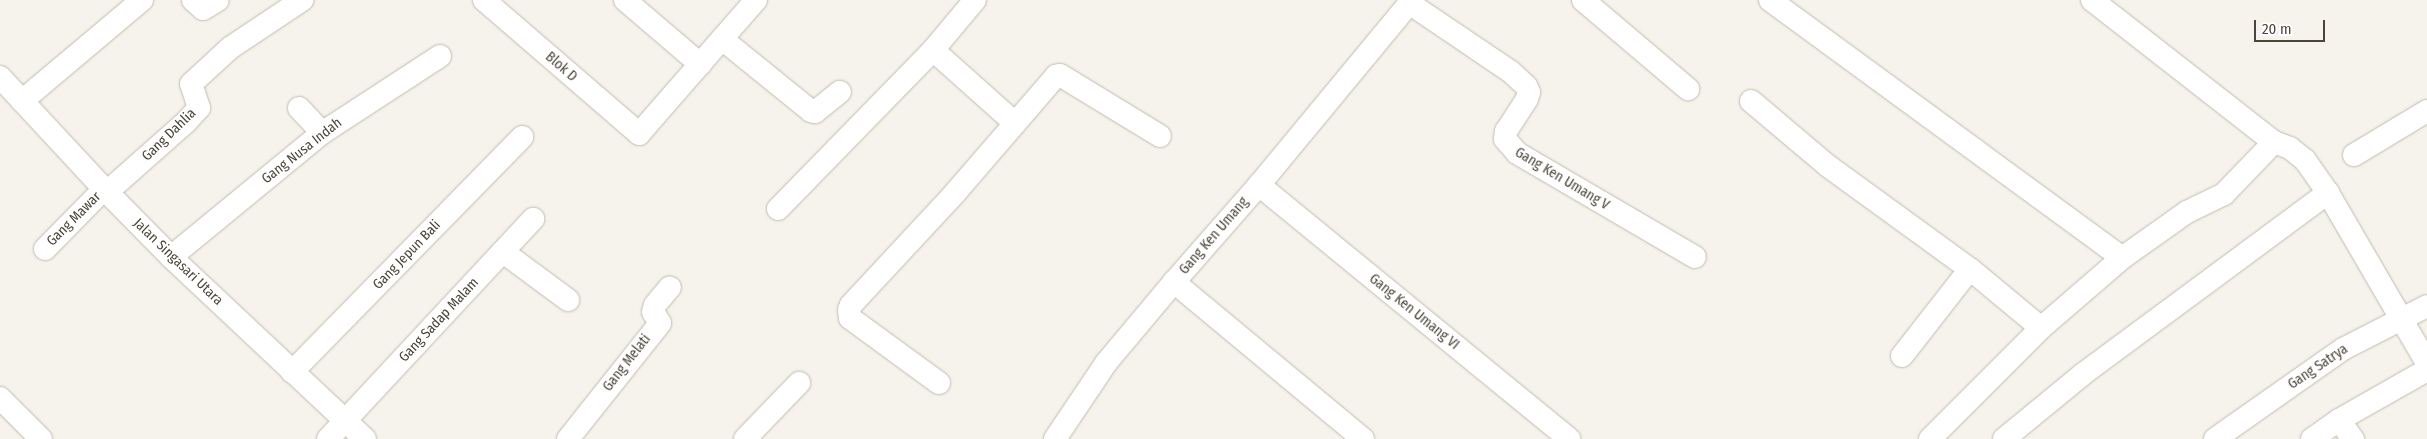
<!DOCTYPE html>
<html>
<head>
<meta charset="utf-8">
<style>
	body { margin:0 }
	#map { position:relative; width:2427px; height:439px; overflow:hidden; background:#f6f3ec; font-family:"Fira Sans Condensed",sans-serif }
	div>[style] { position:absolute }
	.roads { filter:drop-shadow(0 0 1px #c2bbae) drop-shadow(0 0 1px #c2bbae) }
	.minor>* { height:22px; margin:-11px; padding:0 11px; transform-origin:11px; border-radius:11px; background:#fff }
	span { translate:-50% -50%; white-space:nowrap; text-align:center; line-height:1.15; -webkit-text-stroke:4px #fff; paint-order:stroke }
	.street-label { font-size:14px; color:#4b4439 }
	.scale { position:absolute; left:2254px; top:20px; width:71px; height:22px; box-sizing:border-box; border:2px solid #4b4439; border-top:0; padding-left:6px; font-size:15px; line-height:18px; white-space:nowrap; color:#4b4439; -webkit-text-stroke:4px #fff; paint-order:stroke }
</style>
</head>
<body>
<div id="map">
	<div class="roads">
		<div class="minor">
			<div style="left:193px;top:0;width:13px;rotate:42deg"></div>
			<div style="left:203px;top:9px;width:17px;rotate:-31deg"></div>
			<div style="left:484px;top:0;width:205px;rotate:40.8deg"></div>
			<div style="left:639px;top:134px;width:178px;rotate:-48.9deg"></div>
			<div style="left:625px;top:0;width:99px;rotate:40.5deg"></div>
			<div style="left:1583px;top:0;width:138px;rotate:40.3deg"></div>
			<div style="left:1770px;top:0;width:436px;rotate:36.2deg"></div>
			<div style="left:2092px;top:0;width:231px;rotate:38deg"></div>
			<div style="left:2274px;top:142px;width:17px;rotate:21deg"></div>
			<div style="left:2290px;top:148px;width:19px;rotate:39deg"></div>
			<div style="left:2305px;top:160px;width:40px;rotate:55.1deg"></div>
			<div style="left:2328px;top:193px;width:197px;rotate:59.8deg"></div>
			<div style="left:1409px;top:3px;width:123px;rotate:34.1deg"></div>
			<div style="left:1511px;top:72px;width:21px;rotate:43deg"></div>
			<div style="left:1526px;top:86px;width:7px;rotate:63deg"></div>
			<div style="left:1529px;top:92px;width:7px;rotate:106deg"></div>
			<div style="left:1527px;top:99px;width:38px;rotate:123deg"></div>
			<div style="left:1506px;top:131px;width:8px;rotate:97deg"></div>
			<div style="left:1505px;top:139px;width:18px;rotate:49deg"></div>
			<div style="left:1517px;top:153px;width:206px;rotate:30.3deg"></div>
			<div style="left:722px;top:39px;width:114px;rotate:39deg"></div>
			<div style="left:811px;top:111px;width:4px;rotate:14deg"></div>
			<div style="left:815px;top:112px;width:32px;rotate:-39deg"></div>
			<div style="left:933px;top:50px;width:110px;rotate:41.7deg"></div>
			<div style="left:0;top:77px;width:157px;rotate:47.1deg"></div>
			<div style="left:107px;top:192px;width:91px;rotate:45.4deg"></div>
			<div style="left:171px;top:257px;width:266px;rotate:43.2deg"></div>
			<div style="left:22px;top:101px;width:157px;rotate:-40.1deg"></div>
			<div style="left:1751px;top:101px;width:101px;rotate:40.2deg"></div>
			<div style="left:1828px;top:166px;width:175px;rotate:36deg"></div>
			<div style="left:1970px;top:269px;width:92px;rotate:39.7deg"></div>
			<div style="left:299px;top:108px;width:34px;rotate:47deg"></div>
			<div style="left:2354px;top:155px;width:85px;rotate:-31.1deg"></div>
			<div style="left:1259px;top:185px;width:401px;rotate:39.3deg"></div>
			<div style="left:107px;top:192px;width:106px;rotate:-41.5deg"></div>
			<div style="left:186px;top:122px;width:19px;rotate:-47deg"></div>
			<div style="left:199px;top:108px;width:25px;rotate:-108deg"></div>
			<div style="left:191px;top:84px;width:53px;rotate:-42.7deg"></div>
			<div style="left:230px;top:48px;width:87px;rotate:-33.7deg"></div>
			<div style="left:778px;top:209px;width:222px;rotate:-45.7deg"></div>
			<div style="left:933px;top:50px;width:65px;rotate:-50deg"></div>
			<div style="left:45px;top:249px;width:84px;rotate:-45.5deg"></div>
			<div style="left:503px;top:252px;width:81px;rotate:36.4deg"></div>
			<div style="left:171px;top:257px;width:195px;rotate:-39.4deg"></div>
			<div style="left:322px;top:133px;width:141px;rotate:-33.1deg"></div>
			<div style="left:1902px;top:356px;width:110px;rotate:-52deg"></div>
			<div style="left:292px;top:372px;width:329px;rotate:-45.6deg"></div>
			<div style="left:939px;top:383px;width:110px;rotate:-143.9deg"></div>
			<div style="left:850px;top:318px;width:8px;rotate:-97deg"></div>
			<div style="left:849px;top:310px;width:5px;rotate:-68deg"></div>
			<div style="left:851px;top:305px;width:153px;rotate:-47.1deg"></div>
			<div style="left:955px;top:193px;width:155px;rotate:-49.2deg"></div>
			<div style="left:1056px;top:76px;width:4px;rotate:-14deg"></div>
			<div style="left:1060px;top:75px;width:117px;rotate:31.4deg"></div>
			<div style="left:0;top:398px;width:58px;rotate:45deg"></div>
			<div style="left:2339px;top:420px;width:24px;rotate:54deg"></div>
			<div style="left:328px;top:439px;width:301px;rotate:-47deg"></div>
			<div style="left:568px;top:439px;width:143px;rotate:-51.5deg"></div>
			<div style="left:657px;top:327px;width:5px;rotate:-53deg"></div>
			<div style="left:660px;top:323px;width:13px;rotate:-122deg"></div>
			<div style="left:653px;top:312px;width:7px;rotate:-74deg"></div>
			<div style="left:655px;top:305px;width:23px;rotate:-50deg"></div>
			<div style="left:745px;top:439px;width:78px;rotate:-46deg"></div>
			<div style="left:1055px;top:439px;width:92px;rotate:-56.1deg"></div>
			<div style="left:1106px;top:363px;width:106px;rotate:-50deg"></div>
			<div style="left:1363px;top:439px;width:246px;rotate:-140.3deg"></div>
			<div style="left:1174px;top:282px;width:129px;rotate:-48.8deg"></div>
			<div style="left:1259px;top:185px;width:240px;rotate:-50.4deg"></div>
			<div style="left:1930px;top:439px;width:157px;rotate:-45deg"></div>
			<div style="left:2041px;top:328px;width:107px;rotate:-40.8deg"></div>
			<div style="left:2122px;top:258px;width:80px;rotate:-35.3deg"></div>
			<div style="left:2187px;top:212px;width:41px;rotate:-25.9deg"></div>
			<div style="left:2224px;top:194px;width:72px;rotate:-46.1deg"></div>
			<div style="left:2004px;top:439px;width:102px;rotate:-39.4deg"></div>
			<div style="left:2083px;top:374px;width:305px;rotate:-36.5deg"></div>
			<div style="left:2215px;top:439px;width:156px;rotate:-35.1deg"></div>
			<div style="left:2343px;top:349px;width:94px;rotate:-27.1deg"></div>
			<div style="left:2312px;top:439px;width:33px;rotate:-35deg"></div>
			<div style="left:2339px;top:420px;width:101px;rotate:-29.6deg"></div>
		</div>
	</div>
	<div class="street-label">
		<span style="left:561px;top:67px;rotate:41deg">Blok D</span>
		<span style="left:169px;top:135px;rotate:-44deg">Gang Dahlia</span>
		<span style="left:302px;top:151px;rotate:-38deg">Gang Nusa Indah</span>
		<span style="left:1562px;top:179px;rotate:31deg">Gang Ken Umang V</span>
		<span style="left:74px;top:219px;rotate:-45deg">Gang Mawar</span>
		<span style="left:1214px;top:236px;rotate:-49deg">Gang Ken Umang</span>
		<span style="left:407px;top:255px;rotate:-46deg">Gang Jepun Bali</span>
		<span style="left:178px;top:262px;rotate:44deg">Jalan Singasari Utara</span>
		<span style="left:1414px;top:312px;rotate:39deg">Gang Ken Umang VI</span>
		<span style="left:439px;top:320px;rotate:-47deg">Gang Sadap Malam</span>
		<span style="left:627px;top:363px;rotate:-52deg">Gang Melati</span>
		<span style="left:2318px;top:367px;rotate:-34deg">Gang Satrya</span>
	</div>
	<div class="scale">20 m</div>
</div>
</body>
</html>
